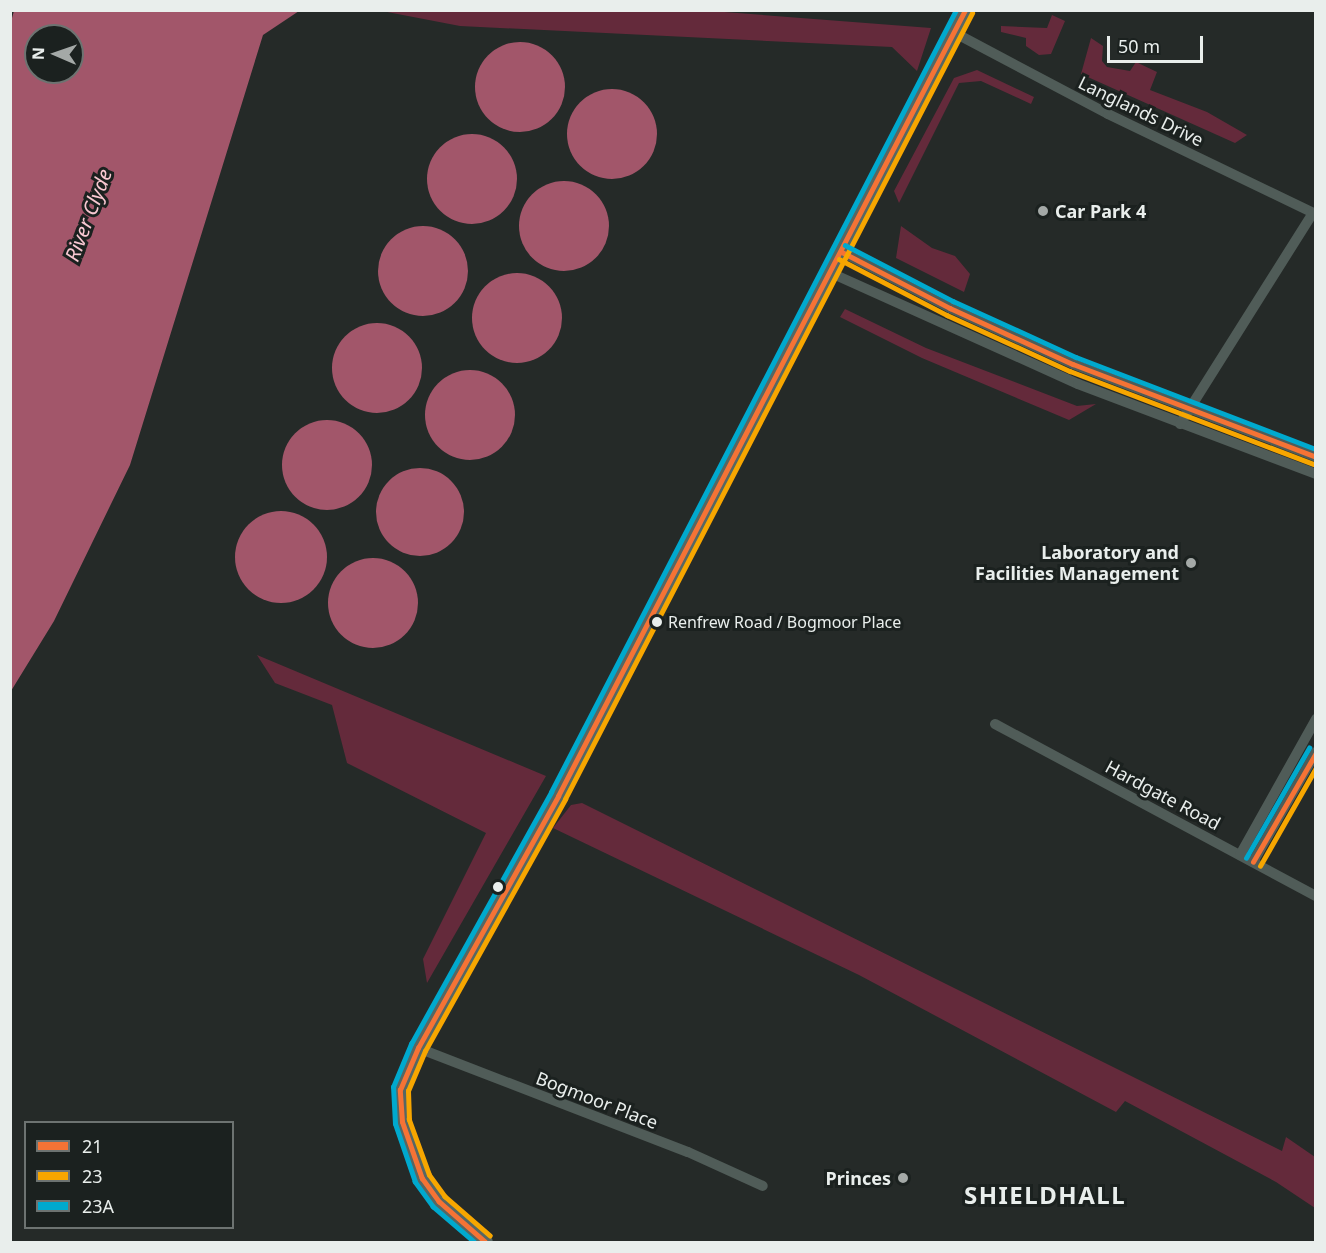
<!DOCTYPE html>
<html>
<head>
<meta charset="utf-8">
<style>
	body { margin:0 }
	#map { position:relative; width:1326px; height:1253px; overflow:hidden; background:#252a28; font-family:"Noto Sans",sans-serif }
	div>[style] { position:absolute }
	.green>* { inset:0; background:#642a3b }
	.water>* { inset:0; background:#a2566a }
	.round { border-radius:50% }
	.street>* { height:10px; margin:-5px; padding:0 5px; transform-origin:5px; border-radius:5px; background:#505c58 }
	.secondary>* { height:15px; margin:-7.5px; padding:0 7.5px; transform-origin:7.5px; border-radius:7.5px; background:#576763 }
	.bus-1>* { height:4.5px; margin:-2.25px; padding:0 2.25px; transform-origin:2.25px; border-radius:2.25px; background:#f57335 }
	.bus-2>* { height:4.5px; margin:-2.25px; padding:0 2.25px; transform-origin:2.25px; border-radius:2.25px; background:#f7a600 }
	.bus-3>* { height:4.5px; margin:-2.25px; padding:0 2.25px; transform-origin:2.25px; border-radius:2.25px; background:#00a9ce }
	.dots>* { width:16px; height:16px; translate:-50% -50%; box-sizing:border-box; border:3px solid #1b211f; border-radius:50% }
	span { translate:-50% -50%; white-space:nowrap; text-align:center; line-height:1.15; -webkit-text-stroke:6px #1b211f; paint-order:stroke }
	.bus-label { font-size:16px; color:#e9eeec }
	.left { translate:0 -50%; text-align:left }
	.street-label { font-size:18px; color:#e9eeec }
	.poi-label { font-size:18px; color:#e9eeec; font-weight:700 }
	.right { translate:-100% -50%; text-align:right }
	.water-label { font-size:20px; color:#f9c8d2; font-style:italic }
	.district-label { font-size:24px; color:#e9eeec; font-weight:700; letter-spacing:1.5px }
	.frame { position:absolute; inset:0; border:12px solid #e9eeec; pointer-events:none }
	.legend { position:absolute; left:24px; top:1121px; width:210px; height:108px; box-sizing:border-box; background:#1b211f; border:2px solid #6d7371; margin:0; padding:8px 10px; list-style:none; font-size:18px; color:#e9eeec }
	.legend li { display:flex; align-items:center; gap:12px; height:30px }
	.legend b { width:30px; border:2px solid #6d7371 }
	.north { position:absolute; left:24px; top:24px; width:60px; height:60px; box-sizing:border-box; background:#1b211f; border:2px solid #6d7371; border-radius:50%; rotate:272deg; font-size:16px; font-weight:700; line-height:24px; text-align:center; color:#e9eeec }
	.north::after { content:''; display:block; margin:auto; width:21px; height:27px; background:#a4a9a7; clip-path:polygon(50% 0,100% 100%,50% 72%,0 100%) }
	.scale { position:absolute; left:1107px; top:36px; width:96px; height:27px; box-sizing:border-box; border:3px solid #e9eeec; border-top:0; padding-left:8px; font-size:18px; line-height:21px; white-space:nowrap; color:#e9eeec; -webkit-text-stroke:4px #1b211f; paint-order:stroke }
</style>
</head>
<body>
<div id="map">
	<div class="green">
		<div style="clip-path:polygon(711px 11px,931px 28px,917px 71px,892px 47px,460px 26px,382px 11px)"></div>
		<div style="clip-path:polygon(1052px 15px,1065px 21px,1051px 54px,1039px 55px,1026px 46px,1026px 38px,1001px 32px,1001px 26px,1047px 28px)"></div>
		<div style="clip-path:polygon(1091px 38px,1103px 46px,1102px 61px,1107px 67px,1130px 71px,1136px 62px,1157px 72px,1150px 90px,1207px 112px,1247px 135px,1235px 143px,1081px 74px)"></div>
		<div style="clip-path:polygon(977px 70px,1034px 97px,1031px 104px,981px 81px,959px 83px,899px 203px,894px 191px,954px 78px)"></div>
		<div style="clip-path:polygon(901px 226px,932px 248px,955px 256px,970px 274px,964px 292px,896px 258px)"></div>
		<div style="clip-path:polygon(845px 309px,926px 348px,1077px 406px,1096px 404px,1069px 420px,922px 358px,840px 317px)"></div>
		<div style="clip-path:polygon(257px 655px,546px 776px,427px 983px,423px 959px,486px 833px,347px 763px,332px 705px,275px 683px)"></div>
		<div style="clip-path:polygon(582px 803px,1282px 1151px,1286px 1137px,1315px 1157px,1315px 1208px,1276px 1182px,1125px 1101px,1116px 1112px,859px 975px,553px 828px,571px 805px)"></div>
	</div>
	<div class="water">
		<div style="clip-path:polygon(evenodd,14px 11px,299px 11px,263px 35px,130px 465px,54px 621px,11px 691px,10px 25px,14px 11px,36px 36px,72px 36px,72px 72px,36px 72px,36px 36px)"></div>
		<div class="round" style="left:475px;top:42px;width:90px;height:90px"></div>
		<div class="round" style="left:567px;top:89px;width:90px;height:90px"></div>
		<div class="round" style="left:427px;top:134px;width:90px;height:90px"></div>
		<div class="round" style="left:519px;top:181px;width:90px;height:90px"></div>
		<div class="round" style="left:378px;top:226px;width:90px;height:90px"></div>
		<div class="round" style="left:472px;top:273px;width:90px;height:90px"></div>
		<div class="round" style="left:332px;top:323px;width:90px;height:90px"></div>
		<div class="round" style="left:425px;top:370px;width:90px;height:90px"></div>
		<div class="round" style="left:282px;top:420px;width:90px;height:90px"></div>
		<div class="round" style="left:376px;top:468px;width:88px;height:88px"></div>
		<div class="round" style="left:235px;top:511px;width:92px;height:92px"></div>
		<div class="round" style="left:328px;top:558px;width:90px;height:90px"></div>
	</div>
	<div class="street">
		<div style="left:955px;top:33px;width:173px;rotate:27.9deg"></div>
		<div style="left:1108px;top:114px;width:231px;rotate:25.7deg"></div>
		<div style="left:842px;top:252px;width:122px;rotate:27.4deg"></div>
		<div style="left:950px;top:308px;width:135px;rotate:24.5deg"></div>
		<div style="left:1073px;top:364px;width:260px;rotate:20.9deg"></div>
		<div style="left:831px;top:273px;width:271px;rotate:24.2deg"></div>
		<div style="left:1078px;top:384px;width:254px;rotate:20.7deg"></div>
		<div style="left:1180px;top:424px;width:249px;rotate:-57.8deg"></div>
		<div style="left:995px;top:724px;width:364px;rotate:28.2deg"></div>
		<div style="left:1240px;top:855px;width:156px;rotate:-60.8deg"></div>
		<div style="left:1253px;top:862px;width:127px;rotate:-60.2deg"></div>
		<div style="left:418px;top:1048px;width:289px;rotate:21.1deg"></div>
		<div style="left:688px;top:1152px;width:82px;rotate:24.4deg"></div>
	</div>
	<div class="secondary">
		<div style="left:485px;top:1242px;width:61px;rotate:-139deg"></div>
		<div style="left:439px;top:1202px;width:29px;rotate:-126deg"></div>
		<div style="left:422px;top:1179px;width:60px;rotate:-109.3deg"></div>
		<div style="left:402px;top:1122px;width:32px;rotate:-94deg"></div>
		<div style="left:400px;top:1090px;width:46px;rotate:-66.8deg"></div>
		<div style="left:418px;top:1048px;width:288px;rotate:-60.9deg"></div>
		<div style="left:558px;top:796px;width:885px;rotate:-62.62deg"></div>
	</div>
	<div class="bus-1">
		<div style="left:842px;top:252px;width:122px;rotate:27.4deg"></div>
		<div style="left:950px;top:308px;width:135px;rotate:24.5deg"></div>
		<div style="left:1073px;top:364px;width:260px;rotate:20.9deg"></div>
		<div style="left:1253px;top:862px;width:126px;rotate:-60deg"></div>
		<div style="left:485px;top:1242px;width:61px;rotate:-139deg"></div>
		<div style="left:439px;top:1202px;width:29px;rotate:-126deg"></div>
		<div style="left:422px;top:1179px;width:60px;rotate:-109.3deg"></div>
		<div style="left:402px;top:1122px;width:32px;rotate:-94deg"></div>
		<div style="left:400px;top:1090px;width:46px;rotate:-66.8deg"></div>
		<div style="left:418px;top:1048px;width:288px;rotate:-60.9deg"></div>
		<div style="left:558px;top:796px;width:885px;rotate:-62.62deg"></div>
	</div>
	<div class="bus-2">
		<div style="left:839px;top:259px;width:122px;rotate:27.4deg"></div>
		<div style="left:947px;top:315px;width:135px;rotate:24.5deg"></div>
		<div style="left:1070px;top:371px;width:260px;rotate:20.9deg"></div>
		<div style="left:1260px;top:866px;width:113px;rotate:-60.3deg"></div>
		<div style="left:490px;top:1236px;width:60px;rotate:-139.1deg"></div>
		<div style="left:445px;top:1197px;width:27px;rotate:-126deg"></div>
		<div style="left:429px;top:1175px;width:59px;rotate:-110deg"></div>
		<div style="left:409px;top:1120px;width:29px;rotate:-92deg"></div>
		<div style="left:408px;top:1091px;width:43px;rotate:-67deg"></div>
		<div style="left:425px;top:1051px;width:288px;rotate:-60.9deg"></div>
		<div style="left:565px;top:799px;width:885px;rotate:-62.62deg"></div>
	</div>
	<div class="bus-3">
		<div style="left:845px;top:245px;width:122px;rotate:27.4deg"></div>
		<div style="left:953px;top:301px;width:135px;rotate:24.5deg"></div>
		<div style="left:1076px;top:357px;width:257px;rotate:21deg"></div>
		<div style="left:1246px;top:858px;width:127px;rotate:-60.2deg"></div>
		<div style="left:474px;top:1242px;width:54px;rotate:-139.5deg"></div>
		<div style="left:433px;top:1207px;width:31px;rotate:-126deg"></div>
		<div style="left:415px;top:1182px;width:61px;rotate:-109deg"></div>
		<div style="left:395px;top:1124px;width:37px;rotate:-93deg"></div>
		<div style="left:393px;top:1087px;width:47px;rotate:-67.3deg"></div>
		<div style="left:411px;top:1044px;width:288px;rotate:-60.9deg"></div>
		<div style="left:551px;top:792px;width:881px;rotate:-62.62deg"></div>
	</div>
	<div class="dots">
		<div style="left:1043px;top:211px;background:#a4a9a7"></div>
		<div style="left:1191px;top:563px;background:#a4a9a7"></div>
		<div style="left:657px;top:622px;background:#e9eeec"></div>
		<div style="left:498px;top:887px;background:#e9eeec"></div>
		<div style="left:903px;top:1178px;background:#a4a9a7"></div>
	</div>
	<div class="bus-label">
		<span class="left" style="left:668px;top:622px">Renfrew Road / Bogmoor Place</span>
	</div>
	<div class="street-label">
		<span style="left:1141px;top:111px;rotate:26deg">Langlands Drive</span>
		<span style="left:1163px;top:795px;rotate:28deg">Hardgate Road</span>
		<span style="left:597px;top:1100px;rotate:21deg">Bogmoor Place</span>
	</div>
	<div class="poi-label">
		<span class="left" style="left:1055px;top:211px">Car Park 4</span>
		<span class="right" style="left:1179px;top:563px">Laboratory and<br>Facilities Management</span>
		<span class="right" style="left:891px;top:1178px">Princes</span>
	</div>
	<div class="water-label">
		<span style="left:88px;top:215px;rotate:-69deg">River Clyde</span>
	</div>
	<div class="district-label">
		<span style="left:1045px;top:1195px">SHIELDHALL</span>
	</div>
	<div class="frame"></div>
	<ul class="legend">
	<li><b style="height:8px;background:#f57335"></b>21</li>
	<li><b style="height:8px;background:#f7a600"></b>23</li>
	<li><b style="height:8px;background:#00a9ce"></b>23A</li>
	</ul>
	<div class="north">N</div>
	<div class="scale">50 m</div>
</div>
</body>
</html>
